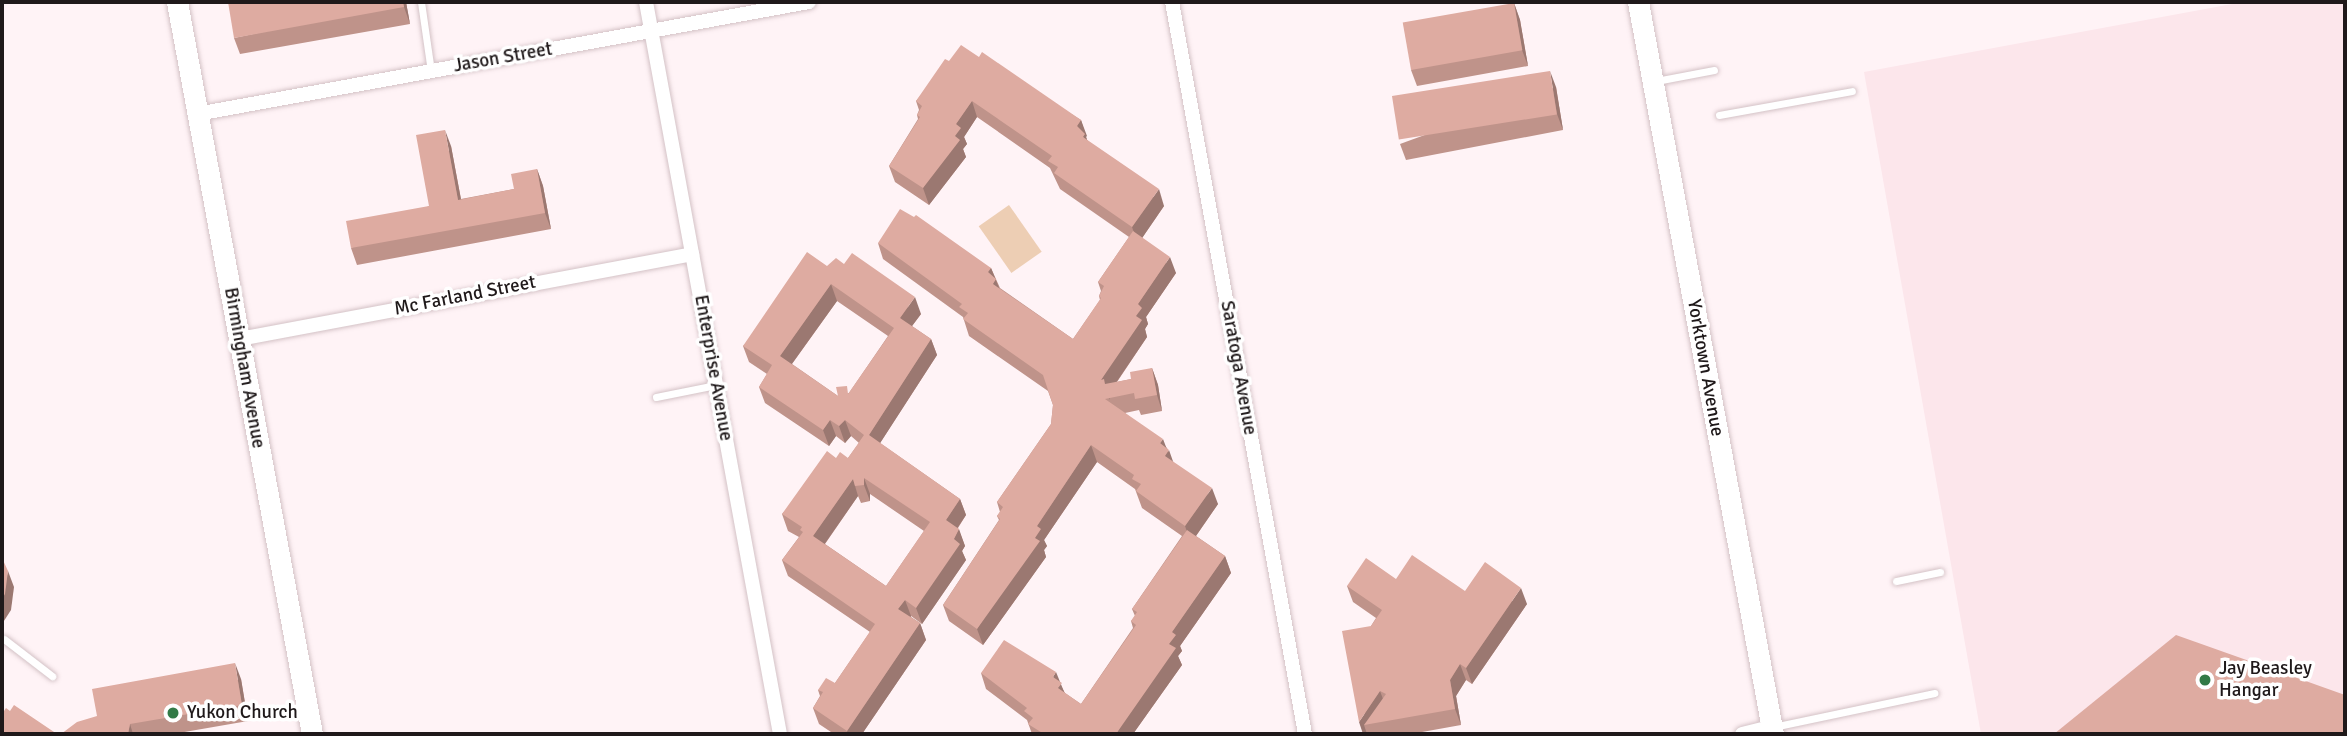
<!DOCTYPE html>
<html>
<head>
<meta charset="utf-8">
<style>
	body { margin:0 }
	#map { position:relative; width:2347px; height:736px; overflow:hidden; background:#fff3f6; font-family:Signika,sans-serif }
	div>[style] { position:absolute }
	.built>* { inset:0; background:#fce6eb }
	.green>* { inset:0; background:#edceb4; transform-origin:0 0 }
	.roads { filter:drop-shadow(0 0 2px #d4c2c6) drop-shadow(0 0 2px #d4c2c6) }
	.service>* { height:7px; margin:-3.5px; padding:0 3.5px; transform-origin:3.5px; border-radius:3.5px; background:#fff }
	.minor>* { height:14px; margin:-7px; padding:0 7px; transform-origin:7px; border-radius:7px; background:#fff }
	.secondary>* { height:21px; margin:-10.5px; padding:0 10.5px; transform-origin:10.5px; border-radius:10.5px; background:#fff }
	.wall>* { inset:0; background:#bf938a }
	.shaded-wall>* { inset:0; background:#9b7871 }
	.building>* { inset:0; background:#deaba1; transform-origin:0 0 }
	.dots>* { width:19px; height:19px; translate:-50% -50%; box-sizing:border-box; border:4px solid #fff; border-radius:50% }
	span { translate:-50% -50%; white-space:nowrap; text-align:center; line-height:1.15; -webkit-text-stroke:7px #fff; paint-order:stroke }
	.street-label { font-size:19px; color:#1f191a }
	.poi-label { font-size:19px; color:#1f191a }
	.left { translate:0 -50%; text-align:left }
	.frame { position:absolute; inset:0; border:4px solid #1f191a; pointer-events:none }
</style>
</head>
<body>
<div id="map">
	<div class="built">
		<div style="clip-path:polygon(2243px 2px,2345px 2px,2345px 709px,2080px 734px,1981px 734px,1864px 72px)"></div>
	</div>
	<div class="green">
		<div style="left:1009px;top:205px;width:57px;height:37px;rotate:55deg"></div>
	</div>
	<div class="roads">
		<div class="service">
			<div style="left:421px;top:2px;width:70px;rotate:81.8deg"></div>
			<div style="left:1656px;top:81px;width:59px;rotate:-10.7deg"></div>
			<div style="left:1719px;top:115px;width:135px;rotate:-10.2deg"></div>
			<div style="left:656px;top:397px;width:61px;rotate:-11.3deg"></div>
			<div style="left:1896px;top:581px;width:45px;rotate:-11.6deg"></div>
			<div style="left:4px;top:639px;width:61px;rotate:37.6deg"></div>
			<div style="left:1773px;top:727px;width:165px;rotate:-11.9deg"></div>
		</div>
		<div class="minor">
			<div style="left:646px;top:2px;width:744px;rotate:79.63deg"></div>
			<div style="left:1172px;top:2px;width:744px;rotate:79.7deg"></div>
			<div style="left:197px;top:114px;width:622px;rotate:-10.37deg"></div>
			<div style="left:239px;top:339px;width:461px;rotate:-10.6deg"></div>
			<div style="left:1742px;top:734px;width:30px;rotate:-14deg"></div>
		</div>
		<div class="secondary">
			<div style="left:177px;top:2px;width:744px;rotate:79.55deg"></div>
			<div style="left:1638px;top:2px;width:744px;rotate:79.55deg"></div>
		</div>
	</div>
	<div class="wall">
		<div style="clip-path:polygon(406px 2px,410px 24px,240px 54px,234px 38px)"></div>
		<div style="clip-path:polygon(1514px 3px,1520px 20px,1528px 66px,1417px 86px,1411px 70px)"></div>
		<div style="clip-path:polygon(979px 57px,1081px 120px,1087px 140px,1164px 206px,1142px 238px,1176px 273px,1146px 317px,1148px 324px,1145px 329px,1147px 337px,1117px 382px,1131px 379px,1152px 368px,1158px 385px,1162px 411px,1141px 415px,1139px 410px,1125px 413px,1167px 448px,1172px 461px,1218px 504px,1196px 536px,1225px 556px,1231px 573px,1180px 646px,1182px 651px,1178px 656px,1182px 665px,1133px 734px,1032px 734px,1027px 720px,986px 689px,981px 673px,1059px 682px,1065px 693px,1081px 704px,1133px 628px,1131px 621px,1135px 616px,1132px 609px,1182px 536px,1142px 508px,1135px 489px,1097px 462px,1044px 540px,1047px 546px,1044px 550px,1046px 557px,983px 645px,949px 621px,943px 605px,999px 520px,997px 516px,1000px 512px,997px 502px,1051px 424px,1053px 405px,1048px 391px,969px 336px,963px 317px,883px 259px,878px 243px,991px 268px,1000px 288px,1073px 339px,1100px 300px,1099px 296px,1101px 291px,1098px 282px,1129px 237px,1060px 189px,1050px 168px,977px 117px,964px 137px,967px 144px,963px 149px,966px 157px,929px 205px,895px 182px,889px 166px,918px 119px,917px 115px,919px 110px,916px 101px,949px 61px)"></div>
		<div style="clip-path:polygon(1556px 87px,1563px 130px,1406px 160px,1400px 144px)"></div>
		<div style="clip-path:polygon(451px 146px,461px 199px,514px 189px,537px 169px,543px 186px,551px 229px,357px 265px,351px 248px,429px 206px)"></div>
		<div style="clip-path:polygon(evenodd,827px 266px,921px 314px,912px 326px,931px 339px,937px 355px,880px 443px,960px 499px,966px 515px,958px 528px,965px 546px,962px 551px,966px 560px,922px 624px,911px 616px,911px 617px,920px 623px,926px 640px,862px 734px,834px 734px,819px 724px,813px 708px,820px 696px,818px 690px,835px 683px,870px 632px,788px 576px,782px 560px,799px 537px,788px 531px,782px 514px,836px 458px,848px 458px,859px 443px,851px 436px,845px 443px,836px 436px,829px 446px,765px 403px,759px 387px,767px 374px,749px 362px,743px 346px,827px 266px,837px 301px,888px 336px,849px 393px,838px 396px,792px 364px,837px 301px,827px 266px,870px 494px,924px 531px,886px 586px,825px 544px,858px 496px,861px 503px,870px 501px,870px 494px)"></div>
		<div style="clip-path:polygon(1396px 579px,1527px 604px,1472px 684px,1466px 680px,1456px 696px,1461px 725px,1411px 734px,1363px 734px,1371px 626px,1376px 618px,1353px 602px,1347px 586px)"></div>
		<div style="clip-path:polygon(241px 679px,248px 721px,173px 734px,61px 734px)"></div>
	</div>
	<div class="shaded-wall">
		<div style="clip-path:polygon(403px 2px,406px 2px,410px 24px,404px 7px)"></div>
		<div style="clip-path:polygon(1514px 3px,1520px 20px,1528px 66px,1522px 50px)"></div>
		<div style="clip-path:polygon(1550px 71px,1556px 87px,1563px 130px,1557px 114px)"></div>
		<div style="clip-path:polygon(972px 101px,977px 117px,964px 137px,967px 144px,963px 149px,966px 157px,929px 205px,923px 188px,956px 124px)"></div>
		<div style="clip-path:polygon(1081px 120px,1087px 136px,1086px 137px,1091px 150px,1077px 126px)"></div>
		<div style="clip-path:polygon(445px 130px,451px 146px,464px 216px,458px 200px)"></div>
		<div style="clip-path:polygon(537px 169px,543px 186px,551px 229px,545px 213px)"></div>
		<div style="clip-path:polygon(1159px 189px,1164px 206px,1138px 244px,1132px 227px)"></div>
		<div style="clip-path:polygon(1170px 257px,1176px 273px,1146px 317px,1148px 324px,1145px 329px,1147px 337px,1109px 393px,1110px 400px,1101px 380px,1136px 316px,1138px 304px)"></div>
		<div style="clip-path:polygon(991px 268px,1002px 295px,999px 300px,988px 272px)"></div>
		<div style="clip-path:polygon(831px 284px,837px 301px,786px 372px,780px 356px)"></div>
		<div style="clip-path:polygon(915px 297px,921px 314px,906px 334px,900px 318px)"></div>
		<div style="clip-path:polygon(931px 339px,937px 355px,875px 451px,869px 435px)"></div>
		<div style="clip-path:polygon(1152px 368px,1158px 385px,1162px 411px,1157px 395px)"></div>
		<div style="clip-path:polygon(830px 420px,836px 436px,829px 446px,823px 430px)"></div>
		<div style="clip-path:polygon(845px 420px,851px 436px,845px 443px,839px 426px)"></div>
		<div style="clip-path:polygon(1163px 439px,1168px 452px,1169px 450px,1175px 467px,1166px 460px,1160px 443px)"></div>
		<div style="clip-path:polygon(1091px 445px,1097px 462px,1044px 540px,1047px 546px,1044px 550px,1046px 557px,983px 645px,977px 629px,1035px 538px,1037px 526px)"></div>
		<div style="clip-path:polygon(864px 478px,870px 494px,870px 501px,864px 485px)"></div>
		<div style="clip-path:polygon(853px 479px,858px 496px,819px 552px,813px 536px)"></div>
		<div style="clip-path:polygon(1212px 488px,1218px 504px,1191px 543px,1185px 526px)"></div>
		<div style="clip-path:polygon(960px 499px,966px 515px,952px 536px,946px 520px)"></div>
		<div style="clip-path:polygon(959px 529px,965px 546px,962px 551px,966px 560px,922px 624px,916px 608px)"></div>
		<div style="clip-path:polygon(1225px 556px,1231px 573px,1180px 646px,1182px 651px,1178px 656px,1182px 665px,1133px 734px,1116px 734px,1169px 644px,1172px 632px)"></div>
		<div style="clip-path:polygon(8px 571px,14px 587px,11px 610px,2px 624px,2px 599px)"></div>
		<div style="clip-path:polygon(1521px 588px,1527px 604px,1472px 684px,1466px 668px)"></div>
		<div style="clip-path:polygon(905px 600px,911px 616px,904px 625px,898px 609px)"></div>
		<div style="clip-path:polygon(920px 623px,926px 640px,862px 734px,848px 734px,847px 731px)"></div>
		<div style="clip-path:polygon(235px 663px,241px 679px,248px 721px,242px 705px)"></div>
		<div style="clip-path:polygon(1460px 664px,1466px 680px,1456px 696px,1461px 725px,1455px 709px,1450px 680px)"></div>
		<div style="clip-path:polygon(1056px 672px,1067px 699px,1064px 704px,1053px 677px)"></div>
		<div style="clip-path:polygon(1380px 691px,1386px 707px,1364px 725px,1367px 734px,1363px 734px,1359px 722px)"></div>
		<div style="clip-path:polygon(130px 724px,133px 734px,128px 734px)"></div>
	</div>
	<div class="building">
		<div style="clip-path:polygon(228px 2px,403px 2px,404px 7px,234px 38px)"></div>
		<div style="left:1514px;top:3px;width:48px;height:113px;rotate:80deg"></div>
		<div style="clip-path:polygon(961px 45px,979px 57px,982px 52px,1081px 120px,1077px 126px,1085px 134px,1083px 137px,1159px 189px,1132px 227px,1054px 173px,1058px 167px,1048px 161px,1052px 156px,972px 101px,956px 124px,961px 128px,955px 136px,960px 140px,923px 188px,889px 166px,920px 117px,917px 115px,922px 106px,916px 101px,945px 59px,949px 61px)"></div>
		<div style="left:1550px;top:71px;width:44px;height:160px;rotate:81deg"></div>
		<div style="clip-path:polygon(445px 130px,458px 200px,514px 189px,511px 174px,537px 169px,545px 213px,351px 248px,346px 221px,429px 206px,416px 135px)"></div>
		<div style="clip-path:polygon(900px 209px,914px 217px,916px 215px,991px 268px,988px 272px,996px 279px,993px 284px,1073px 339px,1101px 298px,1099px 296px,1104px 286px,1098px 282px,1133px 231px,1170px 257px,1138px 304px,1142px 308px,1136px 316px,1142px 320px,1101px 380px,1104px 379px,1105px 384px,1131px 379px,1130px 372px,1152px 368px,1157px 395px,1135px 399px,1134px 393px,1105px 399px,1163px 439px,1160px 443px,1169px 450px,1165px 456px,1212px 488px,1185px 526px,1136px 491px,1141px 484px,1132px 479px,1134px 475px,1091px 445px,1037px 526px,1041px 529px,1035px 538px,1040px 541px,977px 629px,943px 605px,1000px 519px,997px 516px,1003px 507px,997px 502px,1051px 424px,1053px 405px,1043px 375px,963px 319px,968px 313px,959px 307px,962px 304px,878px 243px)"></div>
		<div style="clip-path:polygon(evenodd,807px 252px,827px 266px,836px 258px,844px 264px,852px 253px,915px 297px,900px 318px,931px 339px,869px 435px,960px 499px,946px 520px,959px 529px,954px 539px,960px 544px,916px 608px,905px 600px,898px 609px,920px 623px,847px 731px,813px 708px,823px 692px,818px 690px,826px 678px,835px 683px,875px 624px,782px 560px,803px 532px,800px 530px,802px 527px,782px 514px,827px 451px,836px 458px,840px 452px,848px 458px,864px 435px,845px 420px,839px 426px,830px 420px,823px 430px,759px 387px,772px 365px,743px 346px,807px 252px,831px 284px,894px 328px,848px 394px,847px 386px,836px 387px,838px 396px,780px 356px,831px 284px,807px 252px,864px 478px,930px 522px,886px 586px,813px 536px,853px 479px,855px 486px,864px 485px,864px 478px)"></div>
		<div style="clip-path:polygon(1187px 530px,1225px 556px,1172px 632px,1176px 635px,1169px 644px,1176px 648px,1116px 734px,1044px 734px,1028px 724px,1033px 718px,1024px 711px,1027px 708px,981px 673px,1004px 640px,1056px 672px,1053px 677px,1062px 683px,1058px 688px,1081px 704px,1136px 625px,1131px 621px,1137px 612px,1132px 609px)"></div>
		<div style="clip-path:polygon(1412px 555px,1465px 591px,1485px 562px,1521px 588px,1466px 668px,1460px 664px,1450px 680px,1455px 709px,1364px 725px,1386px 694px,1380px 691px,1359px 722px,1342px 631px,1371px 626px,1382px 610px,1347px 586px,1366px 558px,1396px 579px)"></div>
		<div style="clip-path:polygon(2px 558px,8px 571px,5px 594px,2px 599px)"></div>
		<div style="clip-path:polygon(2176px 635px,2345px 695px,2345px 734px,2054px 734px)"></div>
		<div style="clip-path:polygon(235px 663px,242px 705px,130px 724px,128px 734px,61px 734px,77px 722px,97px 716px,92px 689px)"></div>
		<div style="clip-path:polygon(14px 705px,57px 734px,2px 734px,2px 714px,6px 708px,10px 711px)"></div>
	</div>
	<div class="dots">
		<div style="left:2205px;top:680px;background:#327a47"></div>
		<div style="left:173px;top:713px;background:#327a47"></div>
	</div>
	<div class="street-label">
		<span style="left:503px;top:58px;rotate:-10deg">Jason Street</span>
		<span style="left:465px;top:296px;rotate:-11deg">Mc Farland Street</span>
		<span style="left:244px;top:368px;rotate:80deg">Birmingham Avenue</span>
		<span style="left:713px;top:368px;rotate:80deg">Enterprise Avenue</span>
		<span style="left:1238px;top:368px;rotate:80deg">Saratoga Avenue</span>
		<span style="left:1705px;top:368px;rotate:80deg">Yorktown Avenue</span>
	</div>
	<div class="poi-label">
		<span class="left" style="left:2219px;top:680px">Jay Beasley<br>Hangar</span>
		<span class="left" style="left:187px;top:713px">Yukon Church</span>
	</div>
	<div class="frame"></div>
</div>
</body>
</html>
